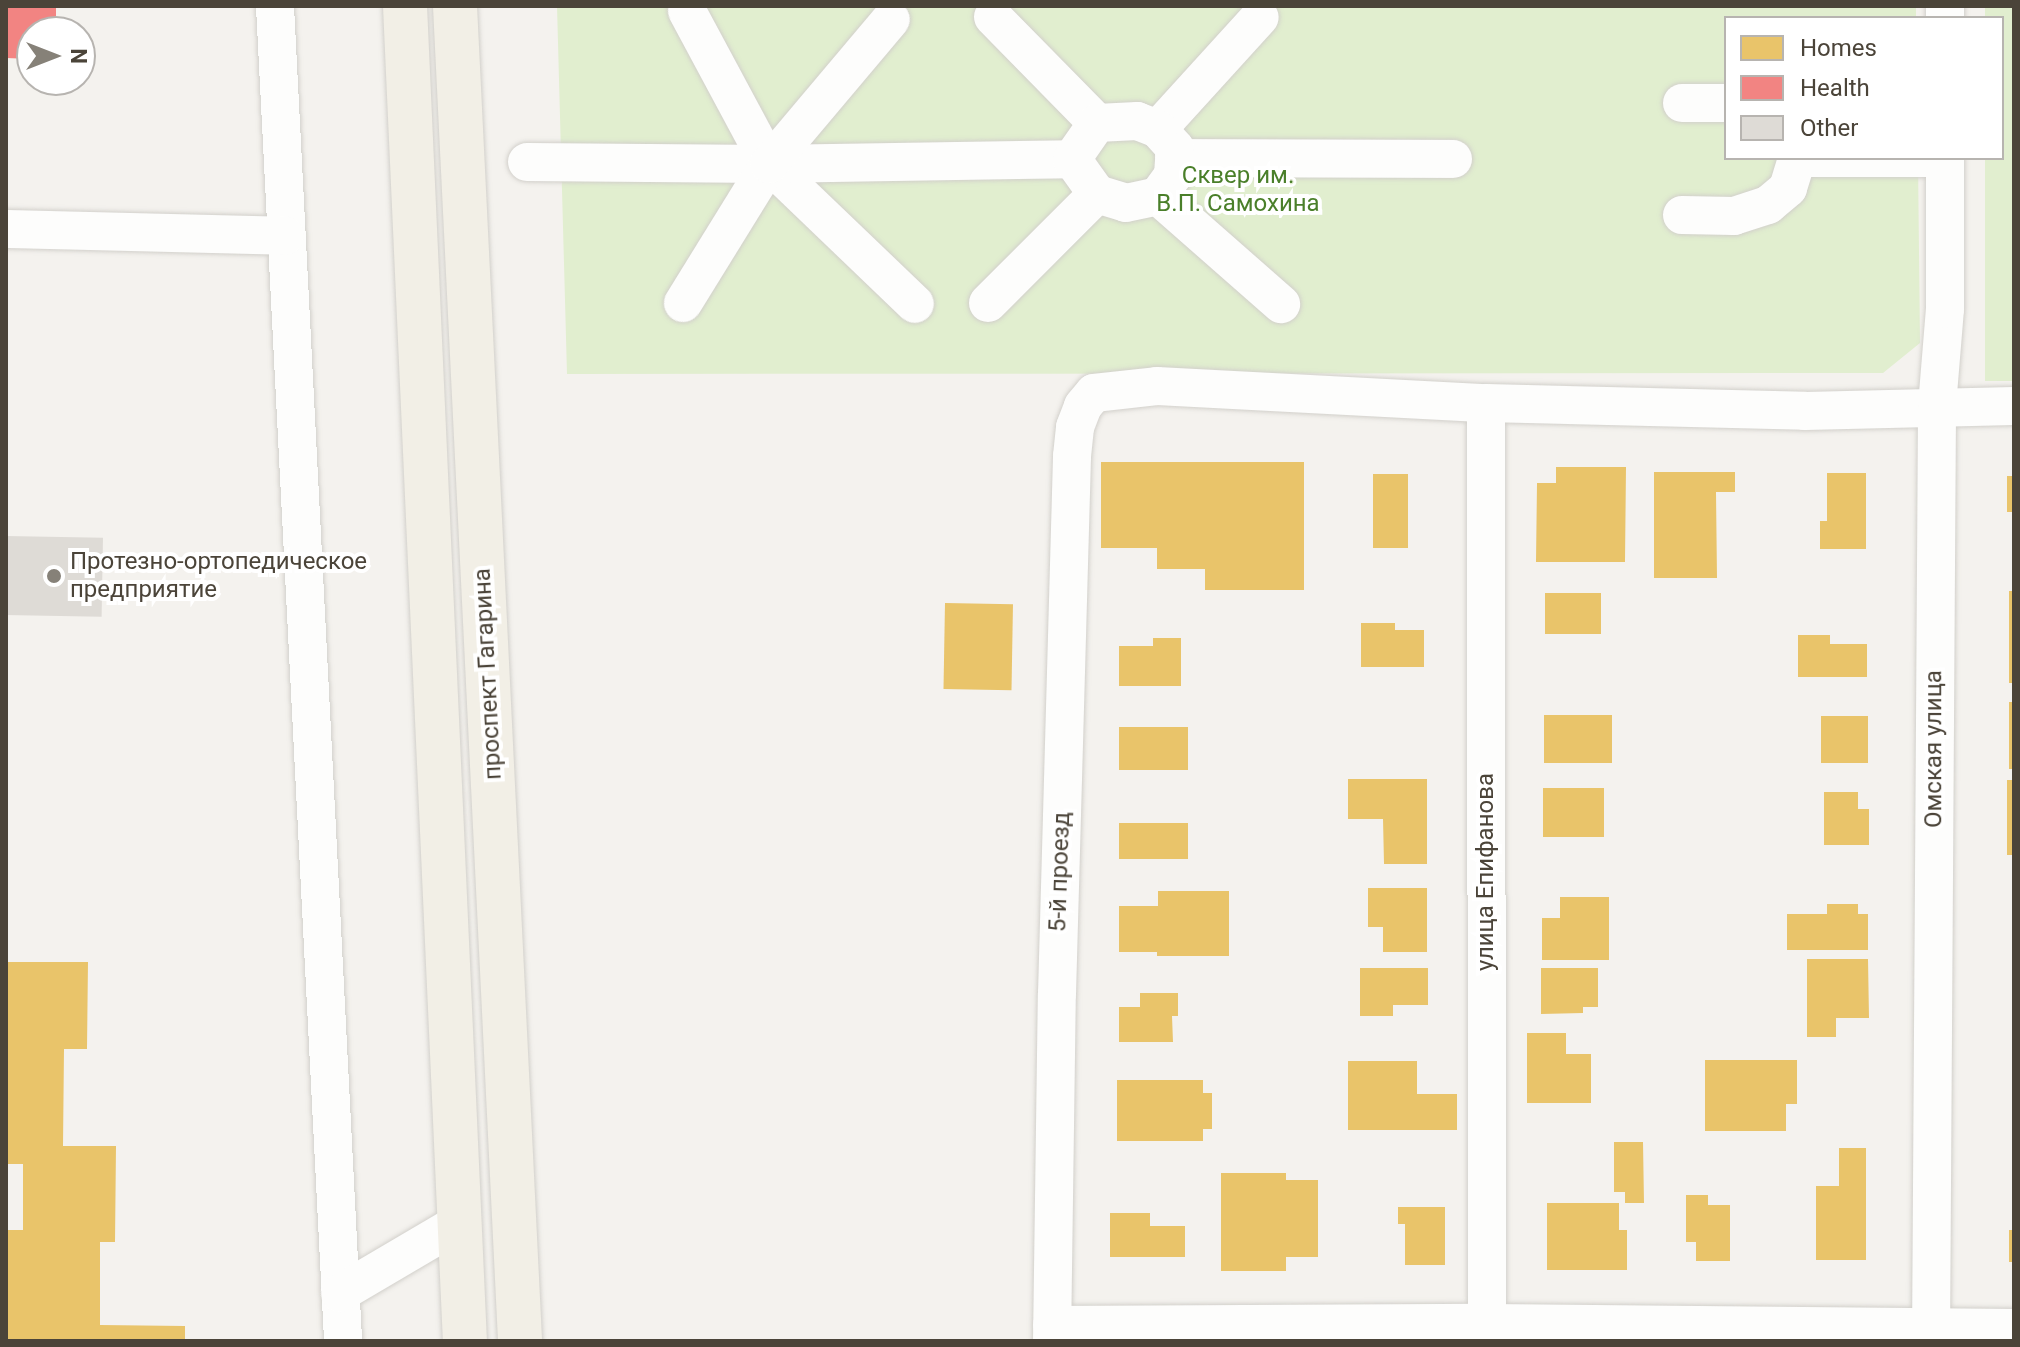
<!DOCTYPE html>
<html>
<head>
<meta charset="utf-8">
<style>
	body { margin:0 }
	#map { position:relative; width:2020px; height:1347px; overflow:hidden; background:#f4f2ee; font-family:Roboto,sans-serif }
	div>[style] { position:absolute }
	.green>* { inset:0; background:#e1eecf }
	.homes>* { inset:0; background:#e9c46a; transform-origin:0 0 }
	.health>* { inset:0; background:#f28482 }
	.building>* { inset:0; background:#dedbd6; transform-origin:0 0 }
	.roads { filter:drop-shadow(0 0 2px #d2d0cb) drop-shadow(0 0 2px #d2d0cb) }
	.street>* { height:38px; margin:-19px; padding:0 19px; transform-origin:19px; border-radius:19px; background:#fdfdfc }
	.primary>* { height:44px; margin:-22px; padding:0 22px; transform-origin:22px; border-radius:22px; background:#f2efe6 }
	.dots>* { width:22px; height:22px; translate:-50% -50%; box-sizing:border-box; border:4px solid #fff; border-radius:50% }
	span { translate:-50% -50%; white-space:nowrap; text-align:center; line-height:1.15; -webkit-text-stroke:8px #fff; paint-order:stroke }
	.park-label { font-size:24px; color:#4a7f2a }
	.poi-label { font-size:24px; color:#4b4439 }
	.left { translate:0 -50%; text-align:left }
	.street-label { font-size:24px; color:#4b4439 }
	.frame { position:absolute; inset:0; border:8px solid #4b4439; pointer-events:none }
	.legend { position:absolute; left:1724px; top:16px; width:280px; height:144px; box-sizing:border-box; background:#fff; border:2px solid #b7b4b0; margin:0; padding:10px 14px; list-style:none; font-size:24px; color:#4b4439 }
	.legend li { display:flex; align-items:center; gap:16px; height:40px }
	.legend b { width:40px; border:2px solid #b7b4b0 }
	.north { position:absolute; left:16px; top:16px; width:80px; height:80px; box-sizing:border-box; background:#fff; border:2px solid #b7b4b0; border-radius:50%; rotate:90deg; font-size:22px; font-weight:700; line-height:32px; text-align:center; color:#4b4439 }
	.north::after { content:''; display:block; margin:auto; width:28px; height:36px; background:#868178; clip-path:polygon(50% 0,100% 100%,50% 72%,0 100%) }
</style>
</head>
<body>
<div id="map">
	<div class="green">
		<div style="clip-path:polygon(557px 6px,1916px 6px,1916px 18px,1726px 18px,1726px 158px,1918px 158px,1920px 343px,1883px 373px,567px 374px)"></div>
		<div style="clip-path:polygon(1985px 6px,2014px 6px,2014px 381px,1985px 381px,1985px 158px,2002px 158px,2002px 18px,1985px 18px)"></div>
	</div>
	<div class="homes">
		<div style="clip-path:polygon(1101px 462px,1304px 462px,1304px 590px,1205px 590px,1205px 569px,1157px 569px,1157px 548px,1101px 548px)"></div>
		<div style="clip-path:polygon(1556px 467px,1626px 467px,1625px 562px,1536px 562px,1537px 483px,1556px 483px)"></div>
		<div style="clip-path:polygon(1654px 472px,1735px 472px,1735px 492px,1716px 492px,1717px 578px,1654px 578px)"></div>
		<div style="clip-path:polygon(1827px 473px,1866px 473px,1866px 549px,1820px 549px,1820px 521px,1827px 521px)"></div>
		<div style="left:1373px;top:474px;width:35px;height:74px"></div>
		<div style="left:2007px;top:476px;width:7px;height:36px"></div>
		<div style="left:2009px;top:591px;width:5px;height:92px"></div>
		<div style="left:1545px;top:593px;width:56px;height:41px"></div>
		<div style="left:945px;top:603px;width:68px;height:86px;rotate:1deg"></div>
		<div style="clip-path:polygon(1361px 623px,1395px 623px,1395px 630px,1424px 630px,1424px 667px,1361px 667px)"></div>
		<div style="clip-path:polygon(1798px 635px,1830px 635px,1830px 644px,1867px 644px,1867px 677px,1798px 677px)"></div>
		<div style="clip-path:polygon(1153px 638px,1181px 638px,1181px 686px,1119px 686px,1119px 646px,1153px 646px)"></div>
		<div style="left:2009px;top:702px;width:5px;height:67px"></div>
		<div style="left:1544px;top:715px;width:68px;height:48px"></div>
		<div style="left:1821px;top:716px;width:47px;height:47px"></div>
		<div style="left:1119px;top:727px;width:69px;height:43px"></div>
		<div style="clip-path:polygon(1348px 779px,1427px 779px,1427px 864px,1384px 864px,1383px 819px,1348px 819px)"></div>
		<div style="left:2007px;top:780px;width:7px;height:75px"></div>
		<div style="left:1543px;top:788px;width:61px;height:49px"></div>
		<div style="clip-path:polygon(1824px 792px,1858px 792px,1858px 809px,1869px 809px,1869px 845px,1824px 845px)"></div>
		<div style="left:1119px;top:823px;width:69px;height:36px"></div>
		<div style="clip-path:polygon(1368px 888px,1427px 888px,1427px 952px,1383px 952px,1383px 927px,1368px 927px)"></div>
		<div style="clip-path:polygon(1158px 891px,1229px 891px,1229px 956px,1157px 956px,1157px 952px,1119px 952px,1119px 906px,1158px 906px)"></div>
		<div style="clip-path:polygon(1560px 897px,1609px 897px,1609px 960px,1542px 960px,1542px 918px,1560px 918px)"></div>
		<div style="clip-path:polygon(1827px 904px,1858px 904px,1858px 914px,1868px 914px,1868px 950px,1787px 950px,1787px 914px,1827px 914px)"></div>
		<div style="clip-path:polygon(1807px 959px,1868px 959px,1869px 1018px,1836px 1018px,1836px 1037px,1807px 1037px)"></div>
		<div style="clip-path:polygon(6px 962px,88px 962px,87px 1049px,64px 1049px,63px 1146px,116px 1146px,115px 1242px,100px 1242px,100px 1325px,185px 1326px,185px 1341px,6px 1341px,6px 1230px,23px 1230px,23px 1164px,6px 1164px)"></div>
		<div style="clip-path:polygon(1360px 968px,1428px 968px,1428px 1005px,1393px 1005px,1393px 1016px,1360px 1016px)"></div>
		<div style="clip-path:polygon(1541px 968px,1598px 968px,1598px 1007px,1583px 1007px,1583px 1013px,1541px 1014px)"></div>
		<div style="clip-path:polygon(1140px 993px,1178px 993px,1178px 1016px,1172px 1016px,1173px 1042px,1119px 1042px,1119px 1007px,1140px 1007px)"></div>
		<div style="clip-path:polygon(1527px 1033px,1566px 1033px,1566px 1054px,1591px 1054px,1591px 1103px,1527px 1103px)"></div>
		<div style="clip-path:polygon(1705px 1060px,1797px 1060px,1797px 1104px,1786px 1104px,1786px 1131px,1705px 1131px)"></div>
		<div style="clip-path:polygon(1348px 1061px,1417px 1061px,1417px 1094px,1457px 1094px,1457px 1130px,1348px 1130px)"></div>
		<div style="clip-path:polygon(1117px 1080px,1203px 1080px,1203px 1093px,1212px 1093px,1212px 1129px,1203px 1129px,1203px 1141px,1117px 1141px)"></div>
		<div style="clip-path:polygon(1614px 1142px,1643px 1142px,1644px 1203px,1625px 1203px,1625px 1192px,1614px 1192px)"></div>
		<div style="clip-path:polygon(1839px 1148px,1866px 1148px,1866px 1260px,1816px 1260px,1816px 1186px,1839px 1186px)"></div>
		<div style="clip-path:polygon(1221px 1173px,1286px 1173px,1286px 1180px,1318px 1180px,1318px 1257px,1286px 1257px,1286px 1271px,1221px 1271px)"></div>
		<div style="clip-path:polygon(1686px 1195px,1708px 1195px,1708px 1205px,1730px 1205px,1730px 1261px,1696px 1261px,1696px 1242px,1686px 1242px)"></div>
		<div style="clip-path:polygon(1547px 1203px,1619px 1203px,1619px 1230px,1627px 1230px,1627px 1270px,1547px 1270px)"></div>
		<div style="clip-path:polygon(1398px 1207px,1445px 1207px,1445px 1265px,1405px 1265px,1405px 1224px,1398px 1224px)"></div>
		<div style="clip-path:polygon(1110px 1213px,1150px 1213px,1150px 1226px,1185px 1226px,1185px 1257px,1110px 1257px)"></div>
		<div style="left:2009px;top:1230px;width:5px;height:32px"></div>
	</div>
	<div class="health">
		<div style="clip-path:polygon(6px 6px,56px 6px,56px 32px,32px 32px,32px 59px,6px 58px)"></div>
	</div>
	<div class="building">
		<div style="left:6px;top:536px;width:97px;height:79px;rotate:1deg"></div>
	</div>
	<div class="roads">
		<div class="street">
			<div style="left:275px;top:6px;width:1337px;rotate:87.08deg"></div>
			<div style="left:1945px;top:6px;width:12px;rotate:90deg"></div>
			<div style="left:687px;top:11px;width:174px;rotate:61.8deg"></div>
			<div style="left:769px;top:164px;width:202px;rotate:43.8deg"></div>
			<div style="left:993px;top:17px;width:148px;rotate:45.5deg"></div>
			<div style="left:1682px;top:103px;width:44px"></div>
			<div style="left:1158px;top:129px;width:151px;rotate:-47.7deg"></div>
			<div style="left:1174px;top:158px;width:279px;rotate:0.2deg"></div>
			<div style="left:1797px;top:158px;width:129px"></div>
			<div style="left:527px;top:162px;width:242px;rotate:0.5deg"></div>
			<div style="left:769px;top:164px;width:303px;rotate:-0.9deg"></div>
			<div style="left:1072px;top:159px;width:43px;rotate:54.5deg"></div>
			<div style="left:1097px;top:194px;width:30px;rotate:17deg"></div>
			<div style="left:1126px;top:203px;width:33px;rotate:-12deg"></div>
			<div style="left:1158px;top:196px;width:26px;rotate:-54deg"></div>
			<div style="left:1173px;top:175px;width:27px;rotate:-86deg"></div>
			<div style="left:1175px;top:148px;width:25px;rotate:-132deg"></div>
			<div style="left:1158px;top:129px;width:22px;rotate:-159deg"></div>
			<div style="left:1137px;top:121px;width:40px;rotate:177.1deg"></div>
			<div style="left:1097px;top:123px;width:44px;rotate:124.8deg"></div>
			<div style="left:1158px;top:196px;width:164px;rotate:41.3deg"></div>
			<div style="left:1682px;top:215px;width:52px;rotate:1.1deg"></div>
			<div style="left:1734px;top:216px;width:36px;rotate:-18deg"></div>
			<div style="left:1768px;top:205px;width:26px;rotate:-40deg"></div>
			<div style="left:1788px;top:188px;width:31px;rotate:-73deg"></div>
			<div style="left:6px;top:229px;width:279px;rotate:1.4deg"></div>
			<div style="left:683px;top:303px;width:163px;rotate:-58.3deg"></div>
			<div style="left:769px;top:164px;width:189px;rotate:-49.9deg"></div>
			<div style="left:988px;top:303px;width:154px;rotate:-45deg"></div>
			<div style="left:1486px;top:403px;width:938px;rotate:89.94deg"></div>
			<div style="left:340px;top:1293px;width:138px;rotate:-30.5deg"></div>
			<div style="left:1052px;top:1325px;width:435px;rotate:-0.3deg"></div>
			<div style="left:1487px;top:1323px;width:527px;rotate:0.54deg"></div>
			<div style="left:1052px;top:1341px;width:347px;rotate:-89.2deg"></div>
			<div style="left:1057px;top:994px;width:538px;rotate:-88.4deg"></div>
			<div style="left:1072px;top:456px;width:29px;rotate:-84deg"></div>
			<div style="left:1075px;top:427px;width:22px;rotate:-69deg"></div>
			<div style="left:1083px;top:406px;width:17px;rotate:-50deg"></div>
			<div style="left:1094px;top:393px;width:63px;rotate:-6.3deg"></div>
			<div style="left:1157px;top:386px;width:329px;rotate:3deg"></div>
			<div style="left:1486px;top:403px;width:319px;rotate:1.4deg"></div>
			<div style="left:1805px;top:411px;width:209px;rotate:-1.4deg"></div>
			<div style="left:1931px;top:1341px;width:935px;rotate:-89.63deg"></div>
			<div style="left:1937px;top:406px;width:97px;rotate:-85.3deg"></div>
			<div style="left:1945px;top:309px;width:151px;rotate:-90deg"></div>
		</div>
		<div class="primary">
			<div style="left:405px;top:6px;width:1336px;rotate:87.43deg"></div>
			<div style="left:455px;top:6px;width:1337px;rotate:87.21deg"></div>
		</div>
	</div>
	<div class="dots">
		<div style="left:54px;top:576px;background:#868178"></div>
	</div>
	<div class="park-label">
		<span style="left:1238px;top:190px">Сквер им.<br>В.П. Самохина</span>
	</div>
	<div class="poi-label">
		<span class="left" style="left:70px;top:576px">Протезно-ортопедическое<br>предприятие</span>
	</div>
	<div class="street-label">
		<span style="left:488px;top:674px;rotate:-93deg">проспект Гагарина</span>
		<span style="left:1934px;top:749px;rotate:-90deg">Омская улица</span>
		<span style="left:1060px;top:872px;rotate:-88deg">5-й проезд</span>
		<span style="left:1486px;top:872px;rotate:-90deg">улица Епифанова</span>
	</div>
	<div class="frame"></div>
	<ul class="legend">
	<li><b style="height:22px;background:#e9c46a"></b>Homes</li>
	<li><b style="height:22px;background:#f28482"></b>Health</li>
	<li><b style="height:22px;background:#dedbd6"></b>Other</li>
	</ul>
	<div class="north">N</div>
</div>
</body>
</html>
